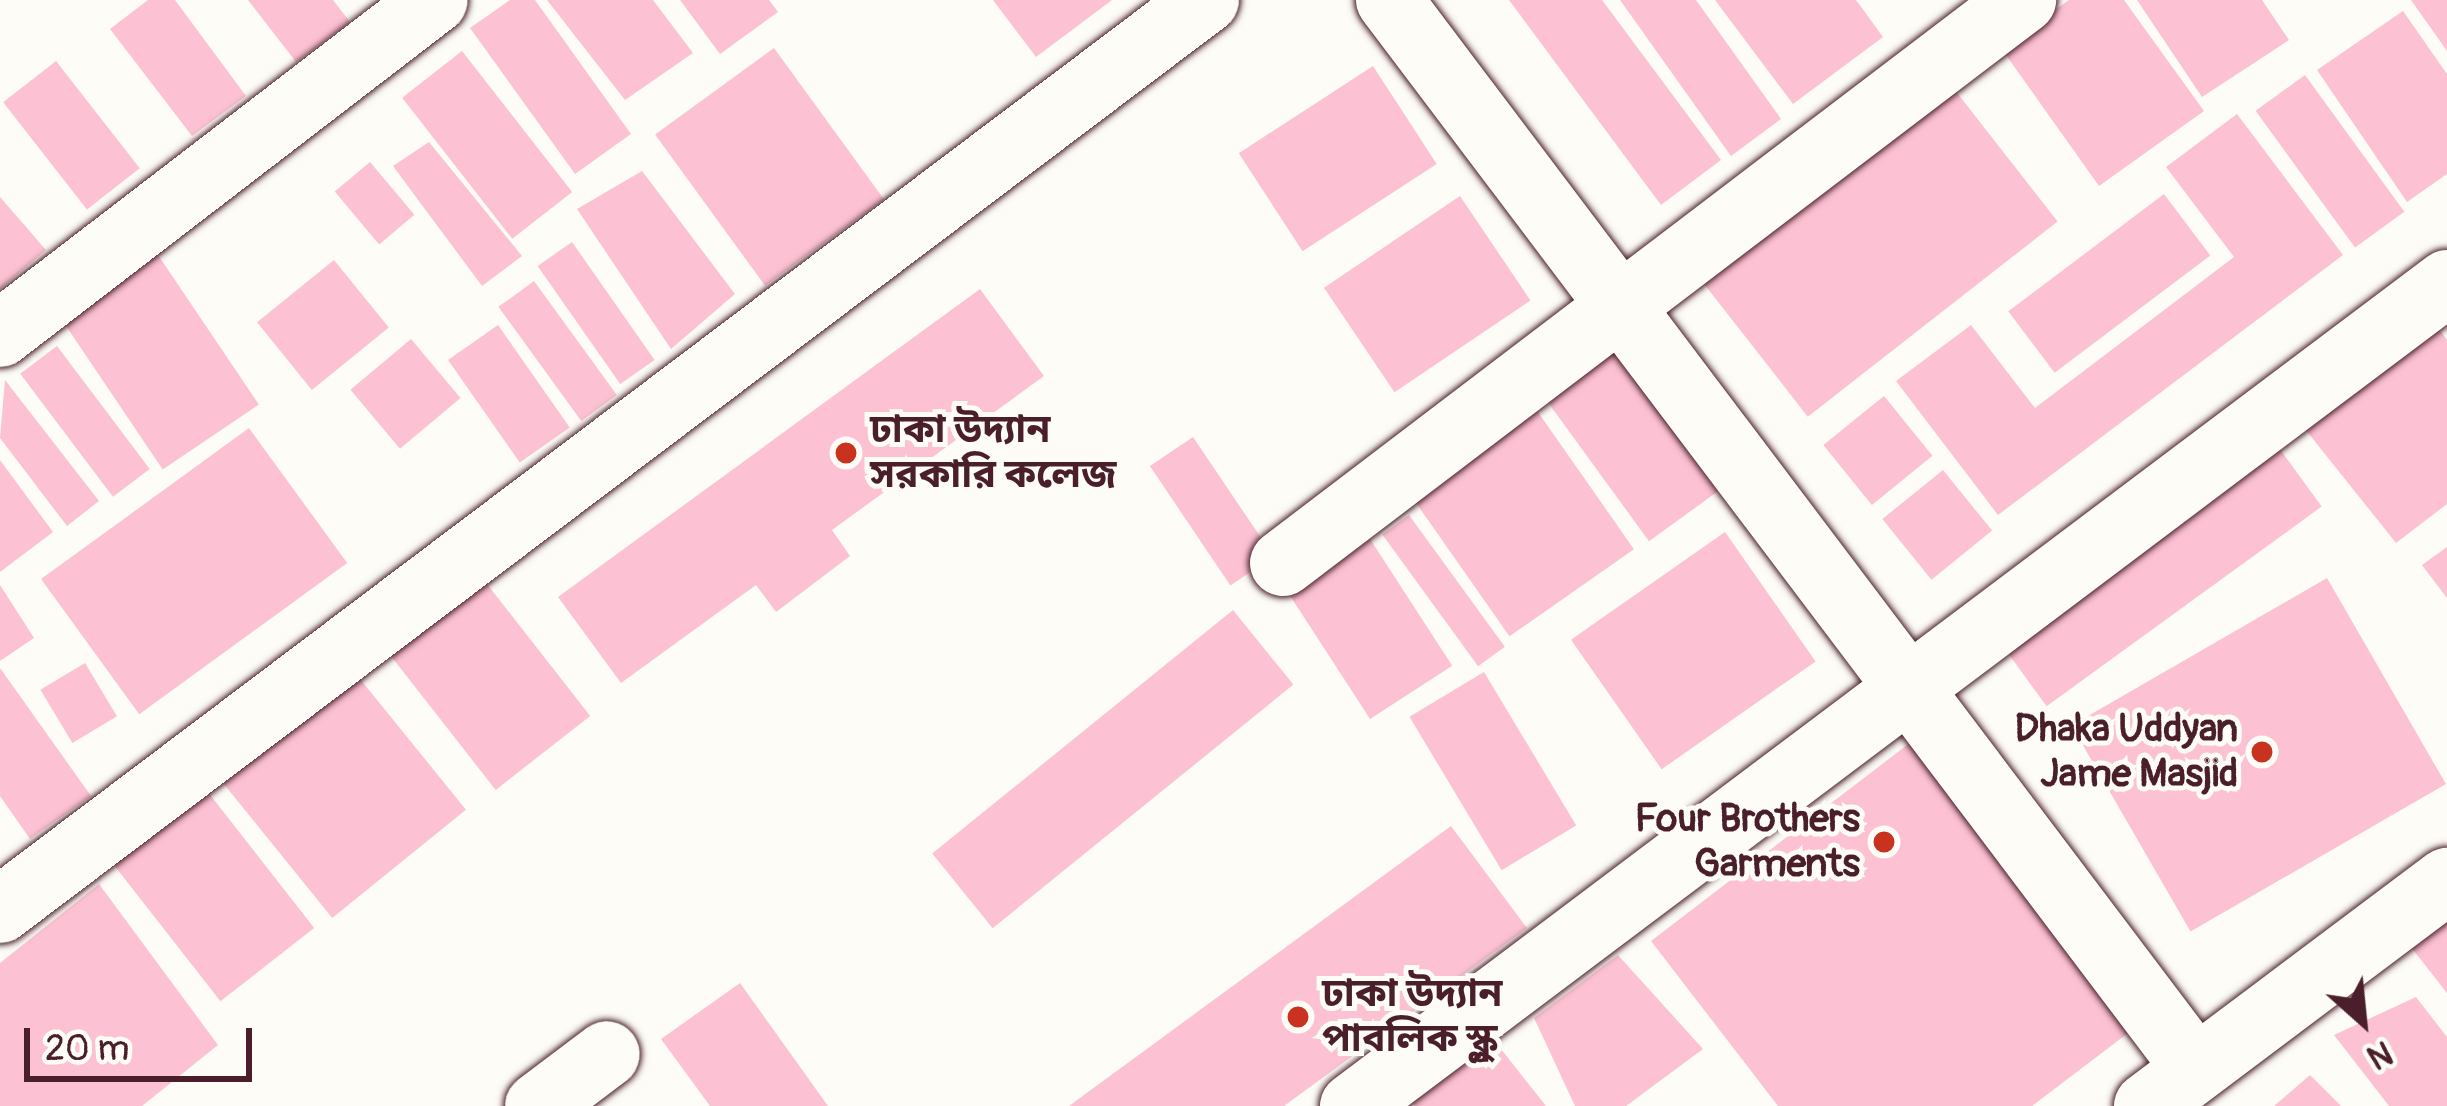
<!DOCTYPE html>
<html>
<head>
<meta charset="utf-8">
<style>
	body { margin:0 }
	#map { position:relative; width:2447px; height:1106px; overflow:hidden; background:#fdfcf7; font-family:Pangolin,"Noto Sans Bengali",sans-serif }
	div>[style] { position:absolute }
	.building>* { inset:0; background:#fcc2d3; transform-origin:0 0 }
	.roads { filter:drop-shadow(0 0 3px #4a1f2b) drop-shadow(0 0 3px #4a1f2b) }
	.street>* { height:66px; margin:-33px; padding:0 33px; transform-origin:33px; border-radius:33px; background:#fdfcf7 }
	.secondary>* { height:66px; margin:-33px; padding:0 33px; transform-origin:33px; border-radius:33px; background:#fdfcf7 }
	.dots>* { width:33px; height:33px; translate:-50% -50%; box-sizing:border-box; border:6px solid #fdfcf7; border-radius:50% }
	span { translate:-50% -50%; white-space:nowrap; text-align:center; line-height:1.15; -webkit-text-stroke:10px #fdfcf7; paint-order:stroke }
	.poi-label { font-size:39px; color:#4a1f2b; font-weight:700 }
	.left { translate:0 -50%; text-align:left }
	.right { translate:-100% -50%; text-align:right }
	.north { position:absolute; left:2303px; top:962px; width:120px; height:120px; -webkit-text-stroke:9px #fdfcf7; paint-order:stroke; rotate:153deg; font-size:33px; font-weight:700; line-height:48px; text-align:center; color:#4a1f2b }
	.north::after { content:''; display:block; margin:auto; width:42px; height:54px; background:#4a1f2b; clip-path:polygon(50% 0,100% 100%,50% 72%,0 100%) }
	.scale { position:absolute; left:24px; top:1028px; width:228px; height:54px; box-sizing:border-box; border:6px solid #4a1f2b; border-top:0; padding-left:15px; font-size:36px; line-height:42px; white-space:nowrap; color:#4a1f2b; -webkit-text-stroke:9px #fdfcf7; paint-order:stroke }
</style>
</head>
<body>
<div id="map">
	<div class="building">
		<div style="clip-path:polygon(148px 0,175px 0,246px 96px,192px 136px,110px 29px)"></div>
		<div style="clip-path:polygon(248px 0,333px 0,350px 22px,296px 62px)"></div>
		<div style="clip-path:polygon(510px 0,535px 0,631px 134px,575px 174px,470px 28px)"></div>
		<div style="clip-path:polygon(547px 0,653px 0,693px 53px,625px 100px)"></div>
		<div style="clip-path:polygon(680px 0,769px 0,778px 12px,720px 54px)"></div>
		<div style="clip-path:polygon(993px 0,1112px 0,1036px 57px)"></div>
		<div style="clip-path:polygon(1509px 0,1602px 0,1721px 160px,1661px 205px)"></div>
		<div style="clip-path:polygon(1620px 0,1696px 0,1781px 119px,1731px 156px)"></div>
		<div style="clip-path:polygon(1715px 0,1856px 0,1883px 37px,1793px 104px)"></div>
		<div style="clip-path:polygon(2069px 0,2124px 0,2204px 111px,2099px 186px,2001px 48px)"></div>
		<div style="clip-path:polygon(2137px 0,2262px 0,2289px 40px,2202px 97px)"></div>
		<div style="clip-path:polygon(2411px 0,2447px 0,2447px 51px)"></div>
		<div style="clip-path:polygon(2403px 11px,2447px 74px,2447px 174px,2407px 202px,2317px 70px)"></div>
		<div style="left:774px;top:48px;width:187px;height:147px;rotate:54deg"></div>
		<div style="left:462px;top:51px;width:179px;height:76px;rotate:52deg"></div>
		<div style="left:56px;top:61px;width:136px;height:67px;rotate:52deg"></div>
		<div style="left:1373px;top:66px;width:117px;height:160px;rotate:57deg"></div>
		<div style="left:1940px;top:71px;width:191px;height:317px;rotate:52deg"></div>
		<div style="left:2305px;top:75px;width:169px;height:61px;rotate:54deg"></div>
		<div style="clip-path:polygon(2237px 114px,2343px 255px,1998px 515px,1896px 381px,1971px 325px,2035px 408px,2234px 257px,2166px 167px)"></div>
		<div style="clip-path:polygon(429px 142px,522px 256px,482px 286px,393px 166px)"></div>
		<div style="left:370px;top:162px;width:69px;height:46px;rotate:50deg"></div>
		<div style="clip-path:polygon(642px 171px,735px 294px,671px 349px,577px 209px)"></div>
		<div style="left:2164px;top:194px;width:77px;height:195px;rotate:53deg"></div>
		<div style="left:1460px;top:196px;width:126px;height:164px;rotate:56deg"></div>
		<div style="clip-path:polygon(0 197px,46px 250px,0 289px)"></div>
		<div style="left:572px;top:242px;width:144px;height:42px;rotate:55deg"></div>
		<div style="left:156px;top:252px;width:184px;height:116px;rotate:56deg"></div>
		<div style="left:334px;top:260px;width:87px;height:99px;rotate:51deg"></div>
		<div style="left:534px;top:281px;width:141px;height:44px;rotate:54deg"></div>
		<div style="clip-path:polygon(980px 289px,1044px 376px,832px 530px,850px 556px,776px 612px,756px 585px,621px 683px,558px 597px)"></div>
		<div style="clip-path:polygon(2427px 313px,2447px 340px,2447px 504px,2396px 543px,2289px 409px)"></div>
		<div style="left:1643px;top:317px;width:185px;height:127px;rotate:54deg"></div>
		<div style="left:498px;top:325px;width:125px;height:61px;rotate:55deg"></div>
		<div style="left:411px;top:339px;width:77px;height:79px;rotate:50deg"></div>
		<div style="left:57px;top:346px;width:154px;height:46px;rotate:53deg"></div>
		<div style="clip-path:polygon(5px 380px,99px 501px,67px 526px,0 438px)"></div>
		<div style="left:1884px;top:396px;width:77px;height:78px;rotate:51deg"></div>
		<div style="left:1533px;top:405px;width:176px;height:152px;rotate:55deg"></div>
		<div style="left:249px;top:428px;width:167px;height:257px;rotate:54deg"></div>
		<div style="left:1193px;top:437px;width:144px;height:52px;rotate:56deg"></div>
		<div style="left:2277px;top:445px;width:76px;height:340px;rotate:54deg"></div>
		<div style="clip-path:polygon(0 460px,53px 532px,0 572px)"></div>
		<div style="left:1943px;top:470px;width:78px;height:78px;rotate:51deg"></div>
		<div style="left:1409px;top:515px;width:163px;height:33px;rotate:54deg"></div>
		<div style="left:1725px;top:532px;width:158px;height:188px;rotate:55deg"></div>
		<div style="left:1370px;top:539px;width:151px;height:98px;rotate:57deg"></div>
		<div style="clip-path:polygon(2447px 547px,2447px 598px,2422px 565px)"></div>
		<div style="left:480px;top:575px;width:179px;height:120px;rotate:52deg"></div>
		<div style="left:2327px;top:578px;width:238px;height:295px;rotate:60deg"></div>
		<div style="clip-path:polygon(0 585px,34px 638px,0 661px)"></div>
		<div style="left:1233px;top:610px;width:96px;height:387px;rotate:51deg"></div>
		<div style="left:85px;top:663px;width:62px;height:52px;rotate:59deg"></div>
		<div style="clip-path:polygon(0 668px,91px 796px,30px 839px,0 796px)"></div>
		<div style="left:352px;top:669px;width:181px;height:172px;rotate:51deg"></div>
		<div style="left:1484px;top:672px;width:179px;height:87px;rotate:59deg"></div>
		<div style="clip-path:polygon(1911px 742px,2132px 1030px,2032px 1106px,1778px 1106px,1651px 941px)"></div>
		<div style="left:204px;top:787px;width:179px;height:119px;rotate:52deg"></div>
		<div style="clip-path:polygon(1451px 826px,1527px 928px,1284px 1106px,1069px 1106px)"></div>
		<div style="clip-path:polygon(99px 884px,218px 1045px,142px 1106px,0 1106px,0 963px)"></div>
		<div style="clip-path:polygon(2447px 900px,2447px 993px,2403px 937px)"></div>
		<div style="clip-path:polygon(1618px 955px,1703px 1049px,1626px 1106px,1575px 1106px,1534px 1018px)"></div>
		<div style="clip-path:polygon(740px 983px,828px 1106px,710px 1106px,661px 1039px)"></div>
		<div style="clip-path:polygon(2416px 997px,2447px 1037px,2447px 1106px,2389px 1106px,2334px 1035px)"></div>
		<div style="clip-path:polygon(1482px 1025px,1546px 1106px,1415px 1106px,1401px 1090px)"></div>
		<div style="clip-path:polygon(2310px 1075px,2341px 1106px,2274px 1106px)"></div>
	</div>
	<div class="roads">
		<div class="street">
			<div style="left:0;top:334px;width:548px;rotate:-37.52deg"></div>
			<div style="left:1283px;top:563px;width:930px;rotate:-37.26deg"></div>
			<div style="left:0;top:910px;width:1511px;rotate:-37.04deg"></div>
			<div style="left:538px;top:1106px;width:86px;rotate:-37deg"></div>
			<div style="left:1353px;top:1106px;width:1369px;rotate:-36.95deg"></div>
		</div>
		<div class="secondary">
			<div style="left:1389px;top:0;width:1339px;rotate:52.95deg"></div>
			<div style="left:2147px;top:1106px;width:375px;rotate:-36.9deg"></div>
		</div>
	</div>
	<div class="dots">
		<div style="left:846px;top:453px;background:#c8321e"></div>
		<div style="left:2262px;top:752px;background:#c8321e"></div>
		<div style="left:1884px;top:842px;background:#c8321e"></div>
		<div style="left:1298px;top:1017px;background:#c8321e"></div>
	</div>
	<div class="poi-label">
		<span class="left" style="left:870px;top:453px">ঢাকা উদ্যান<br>সরকারি কলেজ</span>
		<span class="right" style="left:2238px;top:752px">Dhaka Uddyan<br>Jame Masjid</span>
		<span class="right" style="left:1860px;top:842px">Four Brothers<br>Garments</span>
		<span class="left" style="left:1322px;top:1017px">ঢাকা উদ্যান<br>পাবলিক স্কুল</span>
	</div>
	<div class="north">N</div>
	<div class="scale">20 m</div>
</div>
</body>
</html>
